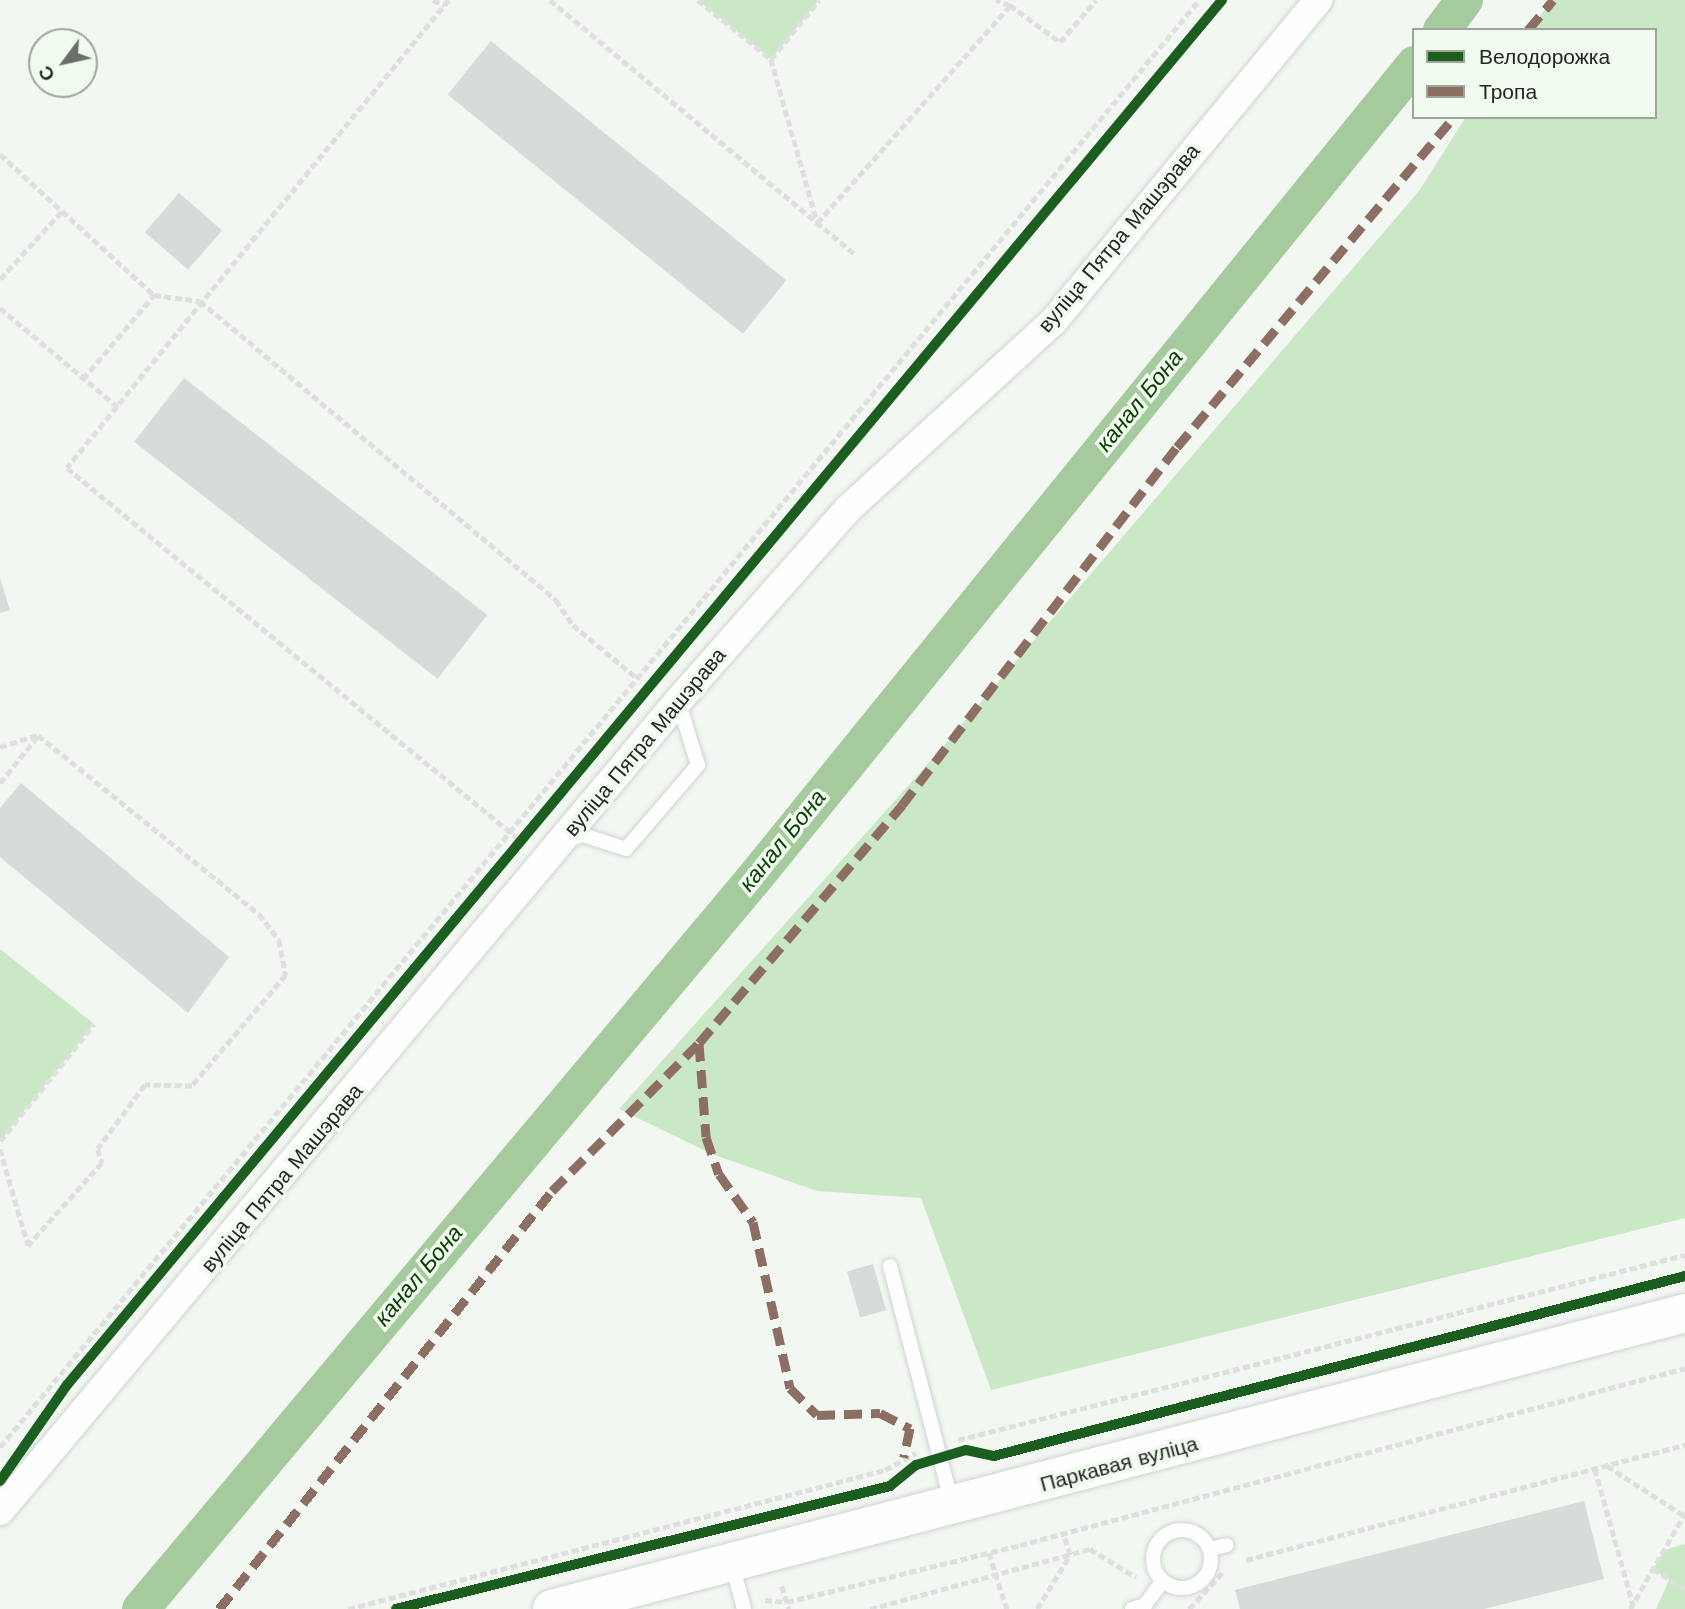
<!DOCTYPE html>
<html>
<head>
<meta charset="utf-8">
<style>
	body { margin:0 }
	#map { position:relative; width:1685px; height:1609px; overflow:hidden; background:#f2f7f2; font-family:"Work Sans",sans-serif }
	div>[style] { position:absolute }
	.green>* { inset:0; background:#cae8c5 }
	.canal>* { height:37px; margin:-18.5px; padding:0 18.5px; transform-origin:18.5px; border-radius:18.5px; background:#a4ca9d }
	.building>* { inset:0; background:#d8dcd8; transform-origin:0 0 }
	.path>* { height:4.5px; margin-top:-2.25px; transform-origin:0; background:repeating-linear-gradient(90deg,#dee0de 0 7px,transparent 0 10.5px) }
	.roads { filter:drop-shadow(0 0 2px #d0d4d0) drop-shadow(0 0 2px #d0d4d0) }
	.lane>* { height:14px; margin:-7px; padding:0 7px; transform-origin:7px; border-radius:7px; background:#fdfefd }
	.lane>.ring { margin:-7px; padding:0; box-sizing:content-box; background:none; border:14px solid #fdfefd; border-radius:50% }
	.street>* { height:28px; margin:-14px; padding:0 14px; transform-origin:14px; border-radius:14px; background:#fdfefd }
	.secondary>* { height:38px; margin:-19px; padding:0 19px; transform-origin:19px; border-radius:19px; background:#fdfefd }
	.quiet>* { height:9px; margin-top:-4.5px; transform-origin:0; background:repeating-linear-gradient(90deg,#8d6e63 0 18px,transparent 0 27px) }
	.cycleway>* { height:10px; margin:-5px; padding:0 5px; transform-origin:5px; border-radius:5px; background:#1b5e20 }
	span { translate:-50% -50%; white-space:nowrap; text-align:center; line-height:1.15; -webkit-text-stroke:7px #f1faef; paint-order:stroke }
	.street-label { font-size:21px; color:#232622 }
	.water-label { font-size:23px; color:#093f00; font-style:italic }
	.legend { position:absolute; left:1412px; top:28px; width:245px; height:91px; box-sizing:border-box; background:#f1faef; border:2px solid #9fa59d; margin:0; padding:9px 12px; list-style:none; font-size:21px; color:#232622 }
	.legend li { display:flex; align-items:center; gap:14px; height:35px }
	.legend b { width:35px; border:2px solid #9fa59d }
	.north { position:absolute; left:28px; top:28px; width:70px; height:70px; box-sizing:border-box; background:#f1faef; border:2px solid #9fa59d; border-radius:50%; rotate:237deg; font-size:19px; font-weight:700; line-height:28px; text-align:center; color:#232622 }
	.north::after { content:''; display:block; margin:auto; width:24px; height:32px; background:#6b6f6b; clip-path:polygon(50% 0,100% 100%,50% 72%,0 100%) }
</style>
</head>
<body>
<div id="map">
	<div class="green">
		<div style="clip-path:polygon(698px 0,819px 0,771px 59px)"></div>
		<div style="clip-path:polygon(1553px 0,1685px 0,1685px 1218px,991px 1390px,921px 1198px,817px 1191px,712px 1154px,619px 1109px,933px 758px,1419px 191px,1466px 117px,1655px 117px,1655px 30px,1528px 30px)"></div>
		<div style="clip-path:polygon(0 949px,94px 1024px,0 1141px)"></div>
		<div style="clip-path:polygon(1685px 1544px,1685px 1609px,1656px 1609px,1669px 1580px,1653px 1569px,1664px 1550px)"></div>
	</div>
	<div class="canal">
		<div style="left:1441px;top:30px;width:38px;rotate:-53deg"></div>
		<div style="left:140px;top:1609px;width:952px;rotate:-49.99deg"></div>
		<div style="left:752px;top:880px;width:1051px;rotate:-50.95deg"></div>
	</div>
	<div class="building">
		<div style="left:491px;top:41px;width:380px;height:69px;rotate:39deg"></div>
		<div style="left:179px;top:193px;width:57px;height:52px;rotate:41deg"></div>
		<div style="left:184px;top:378px;width:385px;height:81px;rotate:38deg"></div>
		<div style="clip-path:polygon(0 578px,10px 610px,0 613px)"></div>
		<div style="clip-path:polygon(21px 783px,229px 957px,188px 1013px,0 857px,0 808px)"></div>
		<div style="left:873px;top:1264px;width:48px;height:27px;rotate:74deg"></div>
		<div style="clip-path:polygon(1584px 1501px,1604px 1579px,1484px 1609px,1240px 1609px,1235px 1590px)"></div>
	</div>
	<div class="path">
		<div style="left:433px;top:0;width:13px;rotate:23deg"></div>
		<div style="left:449px;top:0;width:604px;rotate:129.22deg"></div>
		<div style="left:67px;top:468px;width:588px;rotate:39.41deg"></div>
		<div style="left:550px;top:0;width:396px;rotate:39.8deg"></div>
		<div style="left:698px;top:0;width:94px;rotate:38.9deg"></div>
		<div style="left:771px;top:59px;width:169px;rotate:74.2deg"></div>
		<div style="left:1010px;top:5px;width:62px;rotate:36.5deg"></div>
		<div style="left:1060px;top:42px;width:55px;rotate:-49.4deg"></div>
		<div style="left:771px;top:59px;width:76px;rotate:-50.9deg"></div>
		<div style="left:0;top:154px;width:84px;rotate:42.6deg"></div>
		<div style="left:817px;top:223px;width:290px;rotate:-48.4deg"></div>
		<div style="left:1010px;top:6px;width:15px;rotate:-157deg"></div>
		<div style="left:0;top:279px;width:92px;rotate:-47.6deg"></div>
		<div style="left:62px;top:211px;width:125px;rotate:42.4deg"></div>
		<div style="left:154px;top:295px;width:46px;rotate:7.4deg"></div>
		<div style="left:200px;top:301px;width:465px;rotate:40deg"></div>
		<div style="left:556px;top:600px;width:30px;rotate:56deg"></div>
		<div style="left:573px;top:625px;width:83px;rotate:39.6deg"></div>
		<div style="left:0;top:308px;width:154px;rotate:40deg"></div>
		<div style="left:83px;top:379px;width:110px;rotate:-49.8deg"></div>
		<div style="left:0;top:747px;width:40px;rotate:-18deg"></div>
		<div style="left:38px;top:735px;width:284px;rotate:39deg"></div>
		<div style="left:259px;top:914px;width:33px;rotate:52deg"></div>
		<div style="left:279px;top:940px;width:36px;rotate:79deg"></div>
		<div style="left:286px;top:975px;width:145px;rotate:130.3deg"></div>
		<div style="left:192px;top:1086px;width:47px;rotate:-178.8deg"></div>
		<div style="left:145px;top:1085px;width:79px;rotate:126.3deg"></div>
		<div style="left:98px;top:1149px;width:15px;rotate:74deg"></div>
		<div style="left:102px;top:1163px;width:111px;rotate:131.7deg"></div>
		<div style="left:0;top:783px;width:59px;rotate:-51.2deg"></div>
		<div style="left:0;top:1141px;width:150px;rotate:-51.2deg"></div>
		<div style="left:0;top:1149px;width:100px;rotate:73.7deg"></div>
		<div style="left:958px;top:1440px;width:750px;rotate:-14.28deg"></div>
		<div style="left:0;top:1447px;width:1879px;rotate:-50.35deg"></div>
		<div style="left:1607px;top:1466px;width:93px;rotate:32.7deg"></div>
		<div style="left:1595px;top:1469px;width:140px;rotate:74.3deg"></div>
		<div style="left:989px;top:1553px;width:59px;rotate:72.2deg"></div>
		<div style="left:1246px;top:1560px;width:454px;rotate:-14.7deg"></div>
		<div style="left:1653px;top:1569px;width:38px;rotate:32deg"></div>
		<div style="left:782px;top:1586px;width:24px;rotate:73deg"></div>
		<div style="left:765px;top:1600px;width:22px;rotate:5deg"></div>
		<div style="left:787px;top:1602px;width:240px;rotate:-13.7deg"></div>
		<div style="left:1020px;top:1545px;width:688px;rotate:-14.9deg"></div>
		<div style="left:348px;top:1609px;width:555px;rotate:-14.51deg"></div>
		<div style="left:885px;top:1470px;width:35px;rotate:-29deg"></div>
		<div style="left:870px;top:1609px;width:228px;rotate:-15.3deg"></div>
		<div style="left:1090px;top:1549px;width:54px;rotate:31.3deg"></div>
		<div style="left:1037px;top:1609px;width:63px;rotate:-58.6deg"></div>
		<div style="left:1070px;top:1555px;width:23px;rotate:-108deg"></div>
		<div style="left:1189px;top:1609px;width:52px;rotate:-47.4deg"></div>
		<div style="left:1630px;top:1609px;width:111px;rotate:-60.2deg"></div>
	</div>
	<div class="roads">
		<div class="lane">
			<div style="left:566px;top:840px;width:18px;rotate:-16deg"></div>
			<div style="left:583px;top:835px;width:45px;rotate:18deg"></div>
			<div style="left:626px;top:849px;width:111px;rotate:-49.4deg"></div>
			<div style="left:698px;top:765px;width:64px;rotate:-107.3deg"></div>
			<div style="left:890px;top:1266px;width:246px;rotate:75.4deg"></div>
			<div class="ring" style="left:1153px;top:1530px;width:44px;height:44px"></div>
			<div style="left:1210px;top:1549px;width:17px;rotate:-13deg"></div>
			<div style="left:732px;top:1564px;width:47px;rotate:75.1deg"></div>
			<div style="left:1132px;top:1609px;width:14px;rotate:-17deg"></div>
			<div style="left:1145px;top:1605px;width:29px;rotate:-54deg"></div>
		</div>
		<div class="street">
			<div style="left:0;top:1511px;width:1058px;rotate:-50.06deg"></div>
			<div style="left:679px;top:700px;width:255px;rotate:-48.5deg"></div>
			<div style="left:848px;top:509px;width:277px;rotate:-42.4deg"></div>
			<div style="left:1053px;top:322px;width:417px;rotate:-50.5deg"></div>
		</div>
		<div class="secondary">
			<div style="left:552px;top:1609px;width:1171px;rotate:-14.64deg"></div>
		</div>
	</div>
	<div class="quiet">
		<div style="left:1528px;top:30px;width:39px;rotate:-50deg"></div>
		<div style="left:699px;top:1043px;width:94px;rotate:85.7deg"></div>
		<div style="left:706px;top:1137px;width:39px;rotate:71deg"></div>
		<div style="left:719px;top:1174px;width:59px;rotate:54.7deg"></div>
		<div style="left:753px;top:1222px;width:170px;rotate:77.4deg"></div>
		<div style="left:790px;top:1388px;width:38px;rotate:45deg"></div>
		<div style="left:817px;top:1415px;width:63px;rotate:-1.8deg"></div>
		<div style="left:880px;top:1413px;width:34px;rotate:27deg"></div>
		<div style="left:910px;top:1428px;width:30px;rotate:102deg"></div>
		<div style="left:219px;top:1609px;width:534px;rotate:-51.46deg"></div>
		<div style="left:552px;top:1191px;width:209px;rotate:-45.2deg"></div>
		<div style="left:699px;top:1043px;width:313px;rotate:-49.5deg"></div>
		<div style="left:902px;top:805px;width:451px;rotate:-52.5deg"></div>
		<div style="left:1177px;top:447px;width:431px;rotate:-50deg"></div>
	</div>
	<div class="cycleway">
		<div style="left:0;top:1481px;width:117px;rotate:-55.1deg"></div>
		<div style="left:67px;top:1385px;width:1803px;rotate:-50.17deg"></div>
		<div style="left:396px;top:1609px;width:509px;rotate:-13.98deg"></div>
		<div style="left:890px;top:1486px;width:33px;rotate:-39deg"></div>
		<div style="left:916px;top:1465px;width:52px;rotate:-16.7deg"></div>
		<div style="left:966px;top:1450px;width:29px;rotate:12deg"></div>
		<div style="left:994px;top:1456px;width:714px;rotate:-14.6deg"></div>
	</div>
	<div class="street-label">
		<span style="left:1119px;top:238px;rotate:-50deg">вуліца Пятра Машэрава</span>
		<span style="left:645px;top:742px;rotate:-50deg">вуліца Пятра Машэрава</span>
		<span style="left:282px;top:1178px;rotate:-50deg">вуліца Пятра Машэрава</span>
		<span style="left:1119px;top:1464px;rotate:-15deg">Паркавая вуліца</span>
	</div>
	<div class="water-label">
		<span style="left:1140px;top:401px;rotate:-51deg">канал Бона</span>
		<span style="left:783px;top:841px;rotate:-51deg">канал Бона</span>
		<span style="left:419px;top:1276px;rotate:-50deg">канал Бона</span>
	</div>
	<ul class="legend">
	<li><b style="height:9px;background:#1b5e20"></b>Велодорожка</li>
	<li><b style="height:9px;background:#8d6e63"></b>Тропа</li>
	</ul>
	<div class="north">С</div>
</div>
</body>
</html>
